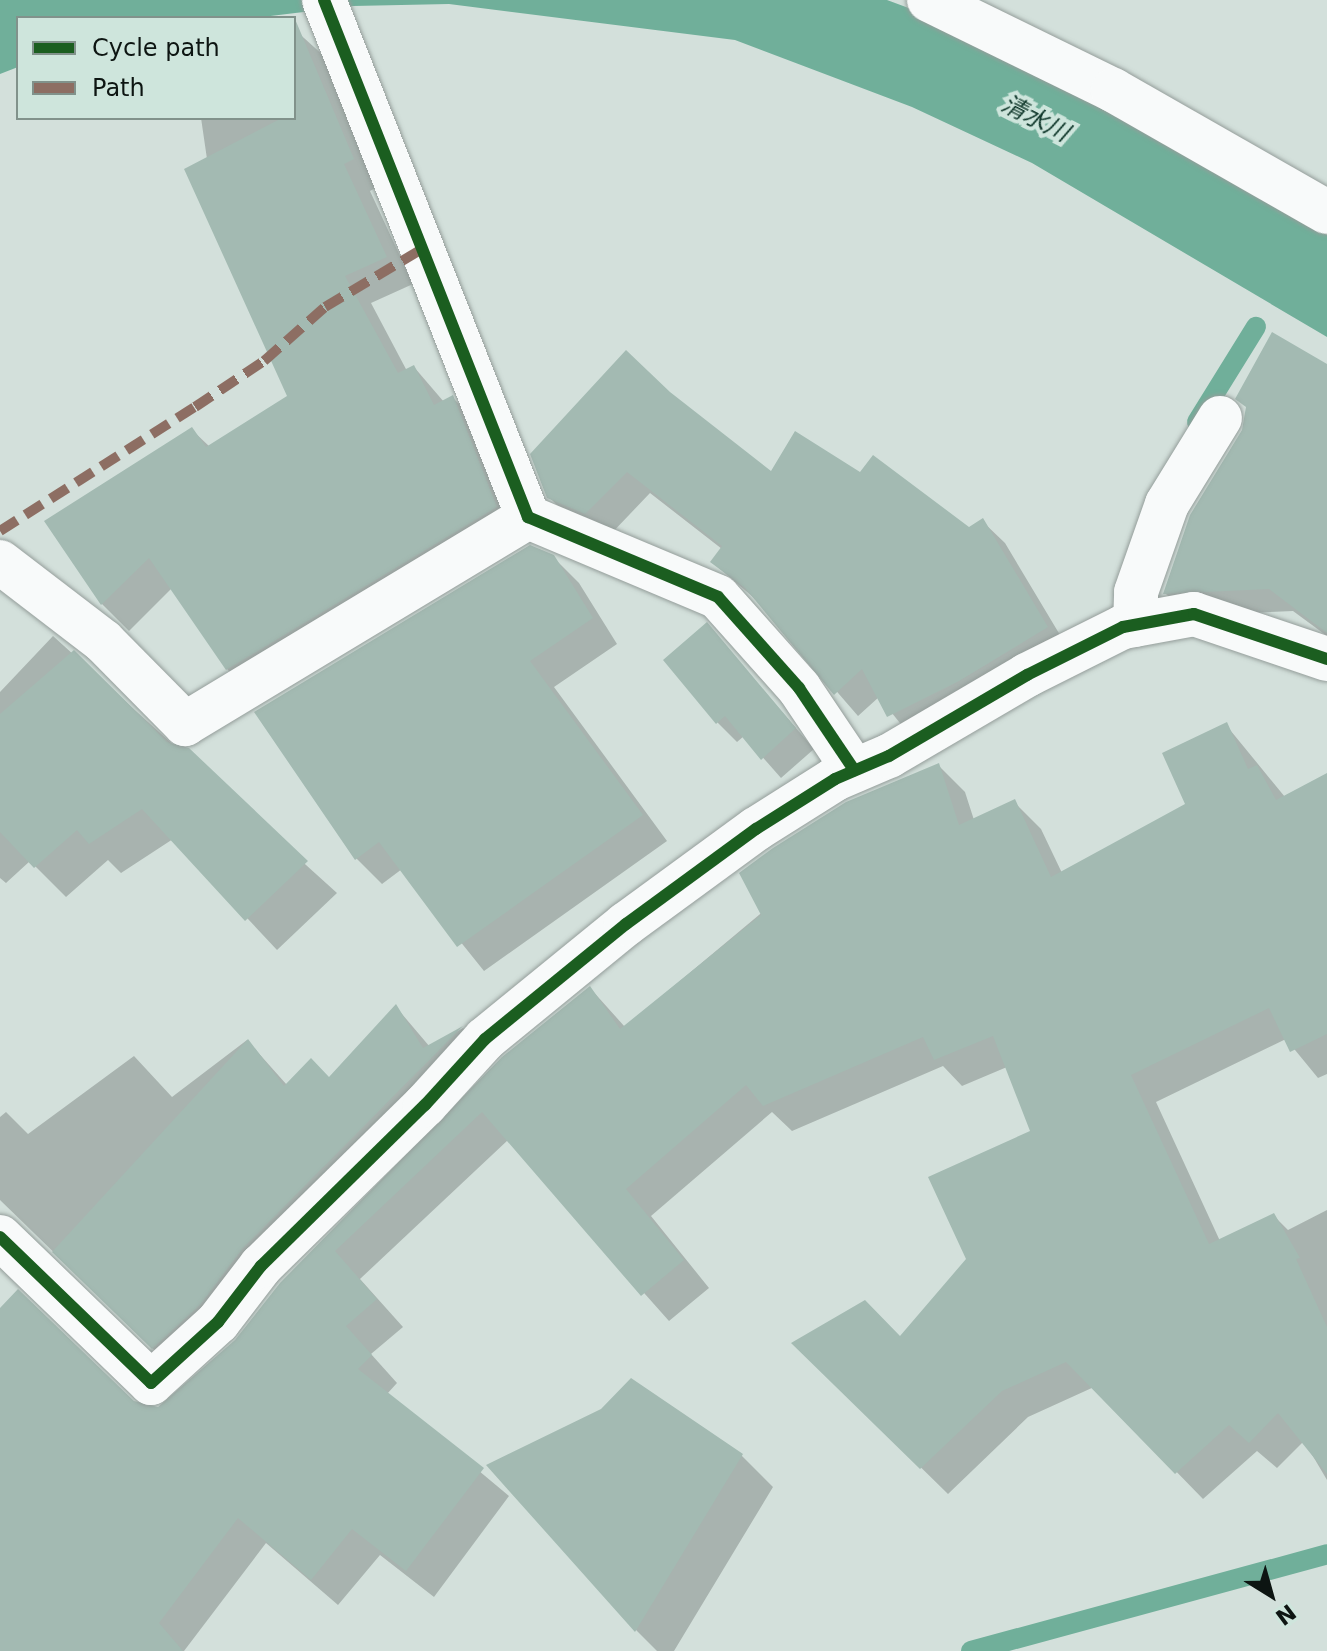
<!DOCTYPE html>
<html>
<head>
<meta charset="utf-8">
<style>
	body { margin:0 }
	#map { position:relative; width:1327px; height:1651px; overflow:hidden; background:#d3e0db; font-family:"DejaVu Sans","Noto Sans JP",sans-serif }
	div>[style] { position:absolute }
	.water>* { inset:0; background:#70af9a }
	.shadow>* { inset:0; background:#0003 }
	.stream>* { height:20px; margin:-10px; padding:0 10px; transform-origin:10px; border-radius:10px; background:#70af9a }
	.building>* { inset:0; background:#a3bab2 }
	.roads { filter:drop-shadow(0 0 2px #949d9a) drop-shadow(0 0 2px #949d9a) }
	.street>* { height:44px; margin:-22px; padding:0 22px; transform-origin:22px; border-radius:22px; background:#f8fafa }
	.quiet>* { height:10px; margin-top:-5px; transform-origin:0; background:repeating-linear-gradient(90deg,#8d6e63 0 20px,transparent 0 30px) }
	.cycleway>* { height:12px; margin:-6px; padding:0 6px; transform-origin:6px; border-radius:6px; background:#1b5e20 }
	span { translate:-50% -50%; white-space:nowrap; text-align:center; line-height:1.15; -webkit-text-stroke:8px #cee5dc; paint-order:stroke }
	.water-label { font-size:24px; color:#0f372a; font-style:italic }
	.legend { position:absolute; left:16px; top:16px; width:280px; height:104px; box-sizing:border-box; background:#cee5dc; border:2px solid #81928b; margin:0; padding:10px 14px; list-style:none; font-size:24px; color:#0d1512 }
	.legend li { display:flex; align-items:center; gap:16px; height:40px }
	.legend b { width:40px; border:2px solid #81928b }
	.north { position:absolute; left:1231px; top:1555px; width:80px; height:80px; -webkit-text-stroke:6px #cee5dc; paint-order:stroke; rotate:143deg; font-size:22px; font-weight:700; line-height:32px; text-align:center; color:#0d1512 }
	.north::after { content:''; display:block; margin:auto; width:28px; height:36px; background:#0d1512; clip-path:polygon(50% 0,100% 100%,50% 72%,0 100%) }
</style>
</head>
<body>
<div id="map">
	<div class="water">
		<div style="clip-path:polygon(0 0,887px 0,941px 20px,1069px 84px,1327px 235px,1327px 337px,1032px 163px,912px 107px,735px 40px,449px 4px,353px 6px,254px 18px,18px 18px,18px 67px,0 74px)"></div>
	</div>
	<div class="shadow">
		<div style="clip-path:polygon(294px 29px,324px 56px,379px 186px,370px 191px,413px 284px,371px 303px,407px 371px,414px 367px,444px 402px,453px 398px,480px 425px,523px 534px,254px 696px,227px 669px,172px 588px,129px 631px,102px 604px,47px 521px,192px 430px,210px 447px,290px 397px,207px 159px,201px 118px,294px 118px)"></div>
		<div style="clip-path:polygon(1327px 367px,1327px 636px,1293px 611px,1188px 616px,1165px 593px)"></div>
		<div style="clip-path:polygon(669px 394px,772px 474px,860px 474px,969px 529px,982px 521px,1005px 543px,1069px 650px,912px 738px,879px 697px,858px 716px,760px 603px,712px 562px,722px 549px,650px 493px,609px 536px,572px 520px,549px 497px)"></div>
		<div style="clip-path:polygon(553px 557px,579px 583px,617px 644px,554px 687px,667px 841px,484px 971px,402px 869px,382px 884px,356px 858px)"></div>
		<div style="clip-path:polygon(707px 625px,814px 749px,781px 778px,744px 736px,737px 742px,718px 723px,666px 660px)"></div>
		<div style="clip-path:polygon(53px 636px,337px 893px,277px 950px,173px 839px,121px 873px,108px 860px,66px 897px,30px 861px,6px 883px,0 878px,0 692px)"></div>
		<div style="clip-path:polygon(1226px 725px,1285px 797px,1327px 776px,1327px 1074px,1318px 1078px,1286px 1039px,1156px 1102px,1220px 1241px,1274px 1216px,1288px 1230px,1327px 1210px,1327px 1480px,1304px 1441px,1277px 1468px,1257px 1451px,1203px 1499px,1094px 1387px,1028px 1417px,948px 1494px,794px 1343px,901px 1339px,968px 1259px,1032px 1132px,1007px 1067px,962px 1086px,943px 1066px,792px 1131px,772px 1112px,651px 1216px,709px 1288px,669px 1321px,508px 1140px,360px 1279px,403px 1327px,371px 1354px,397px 1383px,387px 1394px,509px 1496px,434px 1597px,380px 1555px,338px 1605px,266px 1543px,184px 1651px,41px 1651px,0 1620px,0 1311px,133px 1403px,158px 1409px,236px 1342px,590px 988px,625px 1027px,938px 765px,965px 792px,974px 820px,1014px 802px,1041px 829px,1062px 873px,1187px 805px)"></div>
		<div style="clip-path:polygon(396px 1007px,430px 1047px,463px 1028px,487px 1052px,178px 1373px,0 1200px,0 1117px,6px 1112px,28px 1134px,134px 1056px,172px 1097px,247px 1040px,287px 1085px,329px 1080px)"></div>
		<div style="clip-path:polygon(631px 1380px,742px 1456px,773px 1487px,674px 1651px,657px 1651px,637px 1631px,490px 1465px,602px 1410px)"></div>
	</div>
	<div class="stream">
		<div style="left:1197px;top:422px;width:112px;rotate:-58.2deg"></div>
		<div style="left:971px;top:1651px;width:369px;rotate:-15.2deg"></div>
	</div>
	<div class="building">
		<div style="clip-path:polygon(295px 19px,354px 159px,344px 164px,387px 257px,345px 276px,398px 373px,414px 365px,434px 405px,453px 395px,497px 507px,226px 670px,149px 558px,101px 605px,44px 521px,192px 427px,206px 447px,287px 396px,184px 169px,282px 118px,294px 118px)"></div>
		<div style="clip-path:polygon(1272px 332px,1327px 364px,1327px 633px,1269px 589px,1163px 594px,1190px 515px,1242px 430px,1246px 407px,1235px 399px)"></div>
		<div style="clip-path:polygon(626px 350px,670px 392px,771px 471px,795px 431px,860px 472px,873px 455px,969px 527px,983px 518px,1048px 627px,959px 681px,887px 717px,862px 669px,834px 695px,745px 588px,710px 562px,722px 546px,627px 472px,585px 514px,547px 498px,530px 454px)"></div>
		<div style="clip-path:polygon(530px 545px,554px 555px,593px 618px,530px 661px,643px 815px,457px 947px,379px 842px,355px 860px,254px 712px)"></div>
		<div style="clip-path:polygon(707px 622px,796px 728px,761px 760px,725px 716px,716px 724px,663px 660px)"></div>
		<div style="clip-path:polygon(74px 650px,167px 742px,189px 748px,308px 861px,245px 921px,142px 809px,89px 844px,77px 830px,34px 868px,0 832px,0 714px)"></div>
		<div style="clip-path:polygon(1227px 722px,1248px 769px,1257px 765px,1276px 800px,1327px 773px,1327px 1034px,1290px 1052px,1269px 1008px,1131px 1075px,1209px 1244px,1274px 1213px,1300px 1258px,1296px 1259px,1327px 1327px,1327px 1474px,1278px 1413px,1249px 1443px,1229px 1425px,1175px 1474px,1066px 1362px,1002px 1391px,920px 1469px,791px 1343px,865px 1300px,900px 1336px,966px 1259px,928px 1177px,1030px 1131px,993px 1036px,934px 1060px,923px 1037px,763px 1106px,746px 1085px,626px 1189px,684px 1260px,641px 1296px,482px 1112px,335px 1251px,377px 1299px,346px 1326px,372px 1355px,358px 1369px,484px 1468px,406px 1571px,352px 1529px,311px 1580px,238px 1518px,159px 1623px,183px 1651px,0 1651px,0 1308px,18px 1289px,134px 1401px,158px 1407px,235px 1340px,280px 1283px,502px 1057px,590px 986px,620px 1029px,761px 915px,739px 873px,773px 848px,846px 802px,939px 763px,959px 825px,1015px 799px,1051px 877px,1185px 804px,1162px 753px)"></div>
		<div style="clip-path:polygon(396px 1004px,423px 1048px,463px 1026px,243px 1248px,200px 1305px,152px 1349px,52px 1252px,248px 1039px,284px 1086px,311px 1058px,329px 1077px)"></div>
		<div style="clip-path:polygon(631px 1378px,743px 1454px,635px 1632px,486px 1465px,601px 1409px)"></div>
	</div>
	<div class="roads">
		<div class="street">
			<div style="left:324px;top:0;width:556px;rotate:68.47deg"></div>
			<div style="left:528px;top:517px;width:206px;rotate:22.8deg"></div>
			<div style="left:718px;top:597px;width:122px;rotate:48.3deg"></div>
			<div style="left:799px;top:688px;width:99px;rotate:56.1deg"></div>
			<div style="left:929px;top:0;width:205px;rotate:26.1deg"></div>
			<div style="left:1113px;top:90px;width:246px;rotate:29.7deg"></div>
			<div style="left:0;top:562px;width:130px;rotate:37.5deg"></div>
			<div style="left:103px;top:641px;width:117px;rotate:45.3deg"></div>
			<div style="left:185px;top:724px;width:401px;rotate:-31.1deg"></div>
			<div style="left:1135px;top:625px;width:33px;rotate:-88deg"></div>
			<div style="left:1136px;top:592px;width:93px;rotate:-70.6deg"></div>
			<div style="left:1167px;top:504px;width:101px;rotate:-58.4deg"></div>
			<div style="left:0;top:1237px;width:210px;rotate:44deg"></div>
			<div style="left:151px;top:1383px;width:91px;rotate:-42.3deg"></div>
			<div style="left:218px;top:1322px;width:71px;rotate:-52.5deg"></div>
			<div style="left:261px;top:1266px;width:230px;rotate:-44.5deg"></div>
			<div style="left:425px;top:1105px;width:89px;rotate:-47.7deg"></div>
			<div style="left:485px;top:1039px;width:182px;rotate:-39.2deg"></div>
			<div style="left:626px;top:924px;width:161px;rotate:-36.2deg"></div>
			<div style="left:756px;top:829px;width:93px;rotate:-32.3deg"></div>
			<div style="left:835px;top:779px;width:59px;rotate:-23.1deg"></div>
			<div style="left:889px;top:756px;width:160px;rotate:-30.4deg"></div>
			<div style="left:1027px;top:675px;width:107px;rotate:-26.6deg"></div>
			<div style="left:1123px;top:627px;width:72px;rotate:-10.4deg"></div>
			<div style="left:1194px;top:614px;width:140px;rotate:18.7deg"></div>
		</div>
	</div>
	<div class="quiet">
		<div style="left:0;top:531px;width:231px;rotate:-32.5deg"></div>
		<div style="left:195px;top:407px;width:83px;rotate:-33.7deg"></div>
		<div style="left:264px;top:361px;width:81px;rotate:-41.5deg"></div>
		<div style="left:325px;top:307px;width:113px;rotate:-30.9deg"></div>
	</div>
	<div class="cycleway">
		<div style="left:324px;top:0;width:556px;rotate:68.47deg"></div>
		<div style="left:528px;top:517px;width:206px;rotate:22.8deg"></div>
		<div style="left:718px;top:597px;width:122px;rotate:48.3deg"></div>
		<div style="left:799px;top:688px;width:99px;rotate:56.1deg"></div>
		<div style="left:0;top:1237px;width:210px;rotate:44deg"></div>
		<div style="left:151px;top:1383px;width:91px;rotate:-42.3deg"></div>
		<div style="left:218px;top:1322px;width:71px;rotate:-52.5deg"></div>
		<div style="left:261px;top:1266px;width:230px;rotate:-44.5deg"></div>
		<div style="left:425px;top:1105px;width:89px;rotate:-47.7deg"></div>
		<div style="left:485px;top:1039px;width:182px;rotate:-39.2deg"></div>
		<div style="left:626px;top:924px;width:161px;rotate:-36.2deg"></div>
		<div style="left:756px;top:829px;width:93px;rotate:-32.3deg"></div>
		<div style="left:835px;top:779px;width:59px;rotate:-23.1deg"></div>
		<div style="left:889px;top:756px;width:160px;rotate:-30.4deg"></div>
		<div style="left:1027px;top:675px;width:107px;rotate:-26.6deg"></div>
		<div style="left:1123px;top:627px;width:72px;rotate:-10.4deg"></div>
		<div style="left:1194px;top:614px;width:140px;rotate:18.7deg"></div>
	</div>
	<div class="water-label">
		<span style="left:1035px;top:119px;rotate:27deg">清水川</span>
	</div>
	<ul class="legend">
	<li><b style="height:10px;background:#1b5e20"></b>Cycle path</li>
	<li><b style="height:10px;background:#8d6e63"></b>Path</li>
	</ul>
	<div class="north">N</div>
</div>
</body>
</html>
